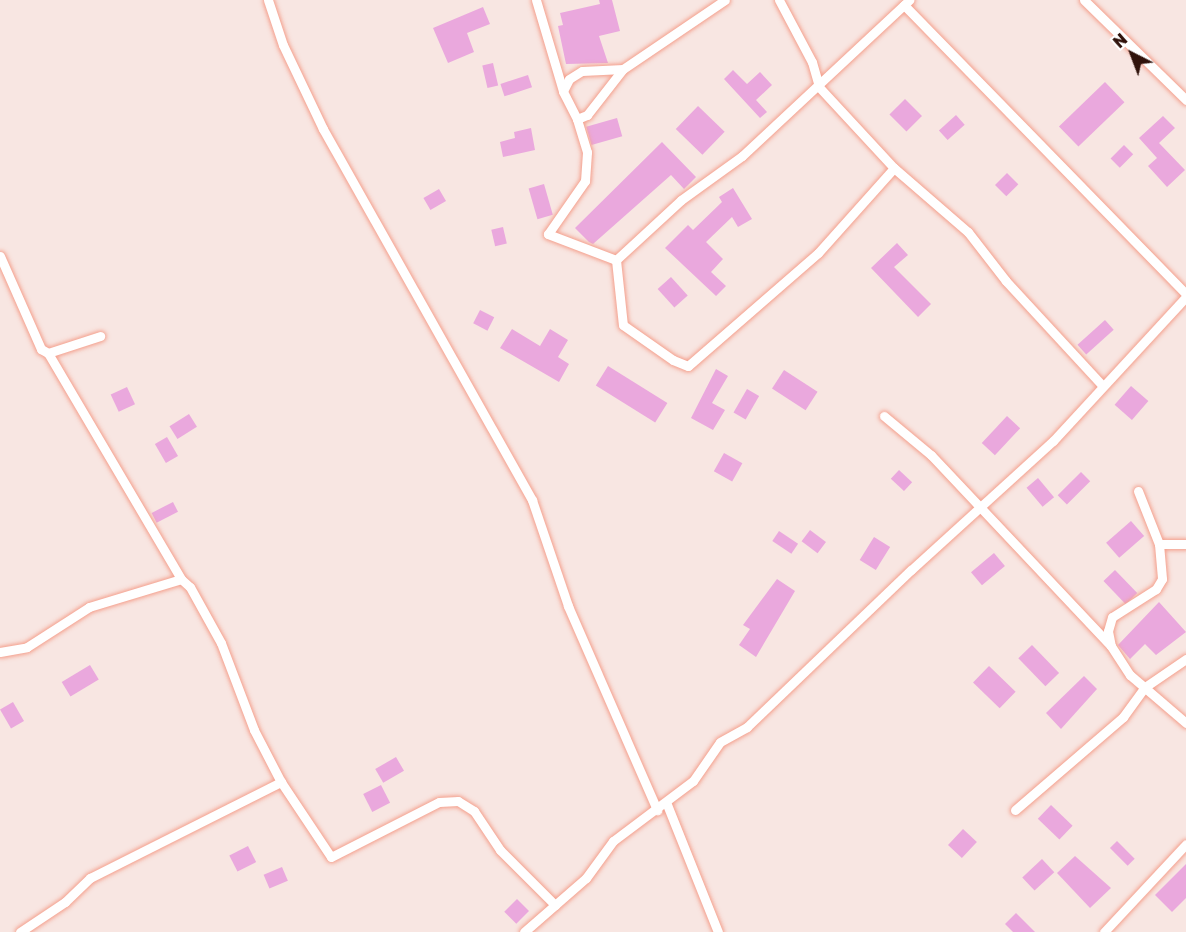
<!DOCTYPE html>
<html>
<head>
<meta charset="utf-8">
<style>
	body { margin:0 }
	#map { position:relative; width:1186px; height:932px; overflow:hidden; background:#f8e6e2; font-family:"Golos Text",sans-serif }
	div>[style] { position:absolute }
	.building>* { inset:0; background:#eaa8dd; transform-origin:0 0 }
	.roads { filter:drop-shadow(0 0 2px #f4a08d) drop-shadow(0 0 2px #f4a08d) }
	.minor>* { height:9px; margin:-4.5px; padding:0 4.5px; transform-origin:4.5px; border-radius:4.5px; background:#fff }
	span { translate:-50% -50%; white-space:nowrap; text-align:center; line-height:1.15; -webkit-text-stroke:6px #fff; paint-order:stroke }
	.north { position:absolute; left:1102px; top:24px; width:60px; height:60px; -webkit-text-stroke:4px #fff; paint-order:stroke; rotate:318deg; font-size:16px; font-weight:700; line-height:24px; text-align:center; color:#30120b }
	.north::after { content:''; display:block; margin:auto; width:21px; height:27px; background:#30120b; clip-path:polygon(50% 0,100% 100%,50% 72%,0 100%) }
</style>
</head>
<body>
<div id="map">
	<div class="building">
		<div style="clip-path:polygon(599px 0,612px 0,620px 31px,599px 36px,608px 63px,566px 64px,558px 26px,563px 25px,560px 13px,600px 4px)"></div>
		<div style="clip-path:polygon(483px 7px,490px 24px,467px 33px,474px 52px,448px 63px,433px 28px)"></div>
		<div style="left:493px;top:63px;width:23px;height:11px;rotate:77deg"></div>
		<div style="clip-path:polygon(733px 70px,747px 84px,760px 72px,772px 85px,756px 100px,767px 112px,760px 118px,724px 79px)"></div>
		<div style="left:528px;top:75px;width:13px;height:29px;rotate:72deg"></div>
		<div style="left:1105px;top:82px;width:28px;height:64px;rotate:46deg"></div>
		<div style="left:905px;top:99px;width:24px;height:22px;rotate:45deg"></div>
		<div style="left:698px;top:106px;width:37px;height:32px;rotate:44deg"></div>
		<div style="left:956px;top:115px;width:13px;height:23px;rotate:48deg"></div>
		<div style="clip-path:polygon(1163px 116px,1175px 128px,1159px 143px,1185px 170px,1167px 187px,1148px 166px,1157px 158px,1139px 138px)"></div>
		<div style="left:617px;top:118px;width:19px;height:32px;rotate:74deg"></div>
		<div style="clip-path:polygon(531px 128px,535px 150px,503px 157px,500px 142px,515px 138px,514px 132px)"></div>
		<div style="clip-path:polygon(662px 142px,696px 177px,684px 189px,671px 175px,593px 244px,589px 242px,575px 228px)"></div>
		<div style="left:1124px;top:145px;width:13px;height:19px;rotate:45deg"></div>
		<div style="left:1007px;top:173px;width:16px;height:17px;rotate:45deg"></div>
		<div style="left:544px;top:184px;width:32px;height:16px;rotate:74deg"></div>
		<div style="clip-path:polygon(733px 188px,752px 219px,738px 227px,732px 217px,706px 242px,723px 259px,711px 272px,726px 286px,716px 296px,665px 248px,688px 225px,693px 230px,722px 202px,719px 197px)"></div>
		<div style="left:439px;top:189px;width:14px;height:18px;rotate:60deg"></div>
		<div style="left:503px;top:227px;width:17px;height:12px;rotate:77deg"></div>
		<div style="clip-path:polygon(897px 243px,908px 255px,894px 267px,931px 304px,918px 317px,871px 268px)"></div>
		<div style="left:671px;top:277px;width:25px;height:18px;rotate:48deg"></div>
		<div style="left:480px;top:310px;width:16px;height:15px;rotate:27deg"></div>
		<div style="left:1105px;top:320px;width:13px;height:37px;rotate:48deg"></div>
		<div style="clip-path:polygon(512px 329px,540px 346px,550px 329px,568px 340px,558px 357px,569px 364px,559px 382px,500px 348px)"></div>
		<div style="left:608px;top:366px;width:70px;height:23px;rotate:32deg"></div>
		<div style="clip-path:polygon(716px 369px,728px 376px,712px 403px,725px 410px,713px 430px,691px 418px)"></div>
		<div style="left:784px;top:370px;width:40px;height:22px;rotate:33deg"></div>
		<div style="left:1131px;top:386px;width:23px;height:25px;rotate:41deg"></div>
		<div style="left:127px;top:387px;width:19px;height:18px;rotate:65deg"></div>
		<div style="left:747px;top:389px;width:14px;height:27px;rotate:30deg"></div>
		<div style="left:189px;top:414px;width:15px;height:23px;rotate:58deg"></div>
		<div style="left:1007px;top:416px;width:18px;height:37px;rotate:43deg"></div>
		<div style="left:167px;top:437px;width:22px;height:14px;rotate:60deg"></div>
		<div style="left:724px;top:453px;width:21px;height:21px;rotate:29deg"></div>
		<div style="left:899px;top:470px;width:18px;height:12px;rotate:43deg"></div>
		<div style="left:1081px;top:472px;width:13px;height:33px;rotate:45deg"></div>
		<div style="left:1038px;top:478px;width:25px;height:15px;rotate:50deg"></div>
		<div style="left:173px;top:502px;width:11px;height:24px;rotate:63deg"></div>
		<div style="left:1131px;top:521px;width:20px;height:33px;rotate:49deg"></div>
		<div style="left:810px;top:530px;width:20px;height:14px;rotate:37deg"></div>
		<div style="left:779px;top:531px;width:23px;height:12px;rotate:34deg"></div>
		<div style="left:874px;top:537px;width:19px;height:27px;rotate:32deg"></div>
		<div style="left:994px;top:553px;width:17px;height:30px;rotate:50deg"></div>
		<div style="left:1115px;top:570px;width:32px;height:16px;rotate:46deg"></div>
		<div style="clip-path:polygon(777px 579px,795px 591px,756px 657px,739px 645px,750px 629px,743px 625px)"></div>
		<div style="clip-path:polygon(1159px 602px,1186px 632px,1156px 655px,1145px 644px,1130px 659px,1118px 645px)"></div>
		<div style="left:1032px;top:645px;width:39px;height:19px;rotate:46deg"></div>
		<div style="left:90px;top:665px;width:17px;height:33px;rotate:59deg"></div>
		<div style="left:989px;top:666px;width:37px;height:23px;rotate:44deg"></div>
		<div style="clip-path:polygon(1084px 676px,1097px 689px,1061px 729px,1046px 713px)"></div>
		<div style="left:13px;top:702px;width:22px;height:15px;rotate:60deg"></div>
		<div style="left:396px;top:757px;width:16px;height:24px;rotate:60deg"></div>
		<div style="left:381px;top:785px;width:20px;height:20px;rotate:63deg"></div>
		<div style="left:1051px;top:805px;width:30px;height:19px;rotate:44deg"></div>
		<div style="left:963px;top:829px;width:19px;height:22px;rotate:43deg"></div>
		<div style="left:1117px;top:841px;width:25px;height:10px;rotate:45deg"></div>
		<div style="left:248px;top:846px;width:18px;height:21px;rotate:63deg"></div>
		<div style="clip-path:polygon(1075px 856px,1111px 888px,1090px 908px,1057px 873px)"></div>
		<div style="left:1042px;top:859px;width:18px;height:27px;rotate:47deg"></div>
		<div style="clip-path:polygon(1186px 864px,1186px 898px,1172px 912px,1155px 895px)"></div>
		<div style="left:282px;top:867px;width:15px;height:20px;rotate:67deg"></div>
		<div style="left:517px;top:899px;width:17px;height:18px;rotate:45deg"></div>
		<div style="clip-path:polygon(1016px 913px,1035px 932px,1013px 932px,1005px 924px)"></div>
	</div>
	<div class="roads">
		<div class="minor">
			<div style="left:268px;top:0;width:47px;rotate:71.6deg"></div>
			<div style="left:283px;top:45px;width:93px;rotate:64.5deg"></div>
			<div style="left:323px;top:129px;width:426px;rotate:60.6deg"></div>
			<div style="left:532px;top:500px;width:112px;rotate:71.2deg"></div>
			<div style="left:568px;top:606px;width:223px;rotate:66.4deg"></div>
			<div style="left:536px;top:0;width:95px;rotate:73.5deg"></div>
			<div style="left:779px;top:0;width:70px;rotate:62deg"></div>
			<div style="left:812px;top:62px;width:26px;rotate:74deg"></div>
			<div style="left:819px;top:87px;width:110px;rotate:47.2deg"></div>
			<div style="left:894px;top:168px;width:98px;rotate:40.9deg"></div>
			<div style="left:968px;top:232px;width:62px;rotate:52.2deg"></div>
			<div style="left:1006px;top:281px;width:140px;rotate:47.3deg"></div>
			<div style="left:1084px;top:0;width:143px;rotate:44.4deg"></div>
			<div style="left:904px;top:5px;width:404px;rotate:45.7deg"></div>
			<div style="left:577px;top:119px;width:11px;rotate:-22deg"></div>
			<div style="left:587px;top:115px;width:58px;rotate:-52deg"></div>
			<div style="left:623px;top:69px;width:123px;rotate:-34.1deg"></div>
			<div style="left:0;top:256px;width:102px;rotate:66.2deg"></div>
			<div style="left:41px;top:349px;width:8px;rotate:30deg"></div>
			<div style="left:48px;top:353px;width:55px;rotate:-18.1deg"></div>
			<div style="left:616px;top:260px;width:65px;rotate:83.9deg"></div>
			<div style="left:623px;top:325px;width:61px;rotate:35deg"></div>
			<div style="left:673px;top:360px;width:16px;rotate:22deg"></div>
			<div style="left:688px;top:366px;width:172px;rotate:-41deg"></div>
			<div style="left:818px;top:253px;width:114px;rotate:-48.2deg"></div>
			<div style="left:616px;top:260px;width:88px;rotate:-42.7deg"></div>
			<div style="left:681px;top:200px;width:75px;rotate:-35.8deg"></div>
			<div style="left:742px;top:156px;width:229px;rotate:-43deg"></div>
			<div style="left:616px;top:260px;width:73px;rotate:-159.1deg"></div>
			<div style="left:548px;top:234px;width:65px;rotate:-55.1deg"></div>
			<div style="left:585px;top:181px;width:29px;rotate:-86deg"></div>
			<div style="left:587px;top:152px;width:34px;rotate:-107deg"></div>
			<div style="left:577px;top:119px;width:31px;rotate:-117deg"></div>
			<div style="left:563px;top:91px;width:13px;rotate:-63deg"></div>
			<div style="left:569px;top:79px;width:15px;rotate:-32deg"></div>
			<div style="left:582px;top:71px;width:41px;rotate:-2.8deg"></div>
			<div style="left:48px;top:353px;width:262px;rotate:59.5deg"></div>
			<div style="left:181px;top:579px;width:12px;rotate:42deg"></div>
			<div style="left:190px;top:587px;width:64px;rotate:61deg"></div>
			<div style="left:221px;top:643px;width:93px;rotate:69.2deg"></div>
			<div style="left:254px;top:730px;width:59px;rotate:62.6deg"></div>
			<div style="left:281px;top:782px;width:90px;rotate:56.3deg"></div>
			<div style="left:331px;top:857px;width:121px;rotate:-27deg"></div>
			<div style="left:439px;top:802px;width:19px;rotate:-3deg"></div>
			<div style="left:458px;top:801px;width:19px;rotate:32deg"></div>
			<div style="left:474px;top:811px;width:47px;rotate:56.3deg"></div>
			<div style="left:500px;top:850px;width:78px;rotate:45deg"></div>
			<div style="left:884px;top:416px;width:61px;rotate:39.7deg"></div>
			<div style="left:931px;top:455px;width:262px;rotate:46.7deg"></div>
			<div style="left:1138px;top:491px;width:57px;rotate:68.4deg"></div>
			<div style="left:1159px;top:544px;width:35px;rotate:85deg"></div>
			<div style="left:1162px;top:579px;width:12px;rotate:121deg"></div>
			<div style="left:1156px;top:589px;width:52px;rotate:147.5deg"></div>
			<div style="left:1112px;top:617px;width:15px;rotate:106deg"></div>
			<div style="left:1108px;top:631px;width:15px;rotate:79deg"></div>
			<div style="left:1111px;top:646px;width:35px;rotate:57deg"></div>
			<div style="left:1130px;top:675px;width:74px;rotate:40.6deg"></div>
			<div style="left:1159px;top:544px;width:27px"></div>
			<div style="left:0;top:652px;width:27px;rotate:-10deg"></div>
			<div style="left:27px;top:647px;width:74px;rotate:-32.8deg"></div>
			<div style="left:89px;top:607px;width:96px;rotate:-16.9deg"></div>
			<div style="left:666px;top:802px;width:140px;rotate:68.2deg"></div>
			<div style="left:1015px;top:810px;width:143px;rotate:-40.7deg"></div>
			<div style="left:1123px;top:717px;width:37px;rotate:-54deg"></div>
			<div style="left:1145px;top:687px;width:50px;rotate:-34.3deg"></div>
			<div style="left:20px;top:932px;width:54px;rotate:-33.7deg"></div>
			<div style="left:65px;top:902px;width:35px;rotate:-44deg"></div>
			<div style="left:90px;top:878px;width:214px;rotate:-26.7deg"></div>
			<div style="left:524px;top:932px;width:82px;rotate:-41.1deg"></div>
			<div style="left:586px;top:878px;width:46px;rotate:-53.9deg"></div>
			<div style="left:613px;top:841px;width:100px;rotate:-36.9deg"></div>
			<div style="left:693px;top:781px;width:47px;rotate:-55.3deg"></div>
			<div style="left:720px;top:742px;width:31px;rotate:-29deg"></div>
			<div style="left:747px;top:727px;width:227px;rotate:-43.8deg"></div>
			<div style="left:911px;top:570px;width:192px;rotate:-42.3deg"></div>
			<div style="left:1053px;top:441px;width:196px;rotate:-47.3deg"></div>
			<div style="left:1104px;top:932px;width:120px;rotate:-47deg"></div>
		</div>
	</div>
	<div class="north">N</div>
</div>
</body>
</html>
